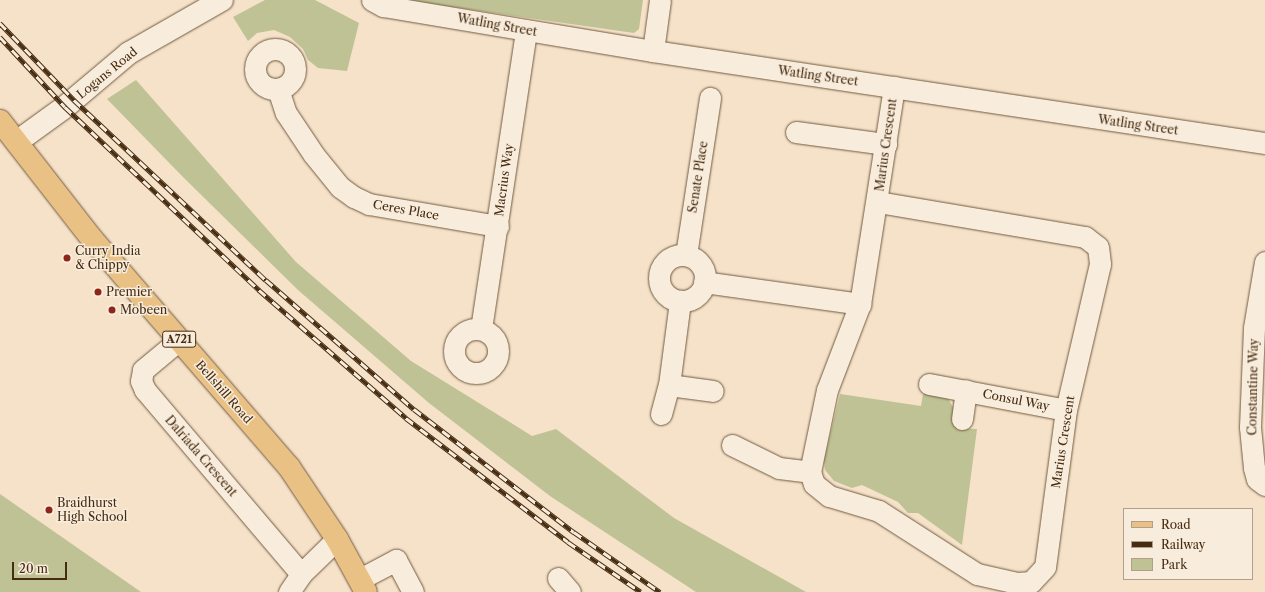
<!DOCTYPE html>
<html>
<head>
<meta charset="utf-8">
<style>
	body { margin:0 }
	#map { position:relative; width:1265px; height:592px; overflow:hidden; background:#f5e2c9; font-family:"Libre Caslon Text",serif }
	div>[style] { position:absolute }
	.green>* { inset:0; background:#bfc294 }
	.roads { filter:drop-shadow(0 0 1px #725a3f) drop-shadow(0 0 1px #725a3f) }
	.street>* { height:21px; margin:-10.5px; padding:0 10.5px; transform-origin:10.5px; border-radius:10.5px; background:#f8ecdc }
	.street>.ring { margin:-10.5px; padding:0; box-sizing:content-box; background:none; border:21px solid #f8ecdc; border-radius:50% }
	.secondary>* { height:22px; margin:-11px; padding:0 11px; transform-origin:11px; border-radius:11px; background:#f8ecdc }
	.primary>* { height:22px; margin:-11px; padding:0 11px; transform-origin:11px; border-radius:11px; background:#eac184 }
	.rail>* { height:4.5px; margin-top:-2.25px; transform-origin:0; background:repeating-linear-gradient(90deg,#f8ecdc 0 9px,#462c11 0 18px); box-sizing:border-box; border-block:1px solid #462c11 }
	.dots>* { width:11px; height:11px; translate:-50% -50%; box-sizing:border-box; border:2px solid #f8ecdc; border-radius:50% }
	span { translate:-50% -50%; white-space:nowrap; text-align:center; line-height:1.15; -webkit-text-stroke:3px #f8ecdc; paint-order:stroke }
	.shield-label span { padding:1px 3px; background:#f8ecdc; border:1px solid; border-radius:3px; -webkit-text-stroke-width:0 }
	.shield-label { font-size:11px; color:#462c11; font-weight:700 }
	.street-label { font-size:12px; color:#462c11 }
	.poi-label { font-size:12px; color:#462c11 }
	.left { translate:0 -50%; text-align:left }
	.legend { position:absolute; left:1123px; top:508px; width:130px; height:72px; box-sizing:border-box; background:#f8ecdc; border:1px solid #b19f8b; margin:0; padding:5px 7px; list-style:none; font-size:12px; color:#462c11 }
	.legend li { display:flex; align-items:center; gap:8px; height:20px }
	.legend b { width:20px; border:1px solid #b19f8b }
	.scale { position:absolute; left:12px; top:562px; width:55px; height:18px; box-sizing:border-box; border:2px solid #462c11; border-top:0; padding-left:5px; font-size:12px; line-height:14px; white-space:nowrap; color:#462c11; -webkit-text-stroke:3px #f8ecdc; paint-order:stroke }
</style>
</head>
<body>
<div id="map">
	<div class="green">
		<div style="clip-path:polygon(265px 0,315px 0,359px 23px,347px 71px,318px 68px,308px 60px,303px 49px,290px 37px,274px 30px,257px 33px,248px 41px,233px 17px)"></div>
		<div style="clip-path:polygon(404px 0,643px 0,639px 29px,634px 33px)"></div>
		<div style="clip-path:polygon(136px 80px,296px 262px,411px 361px,532px 436px,556px 429px,674px 518px,806px 592px,696px 592px,550px 496px,429px 403px,298px 290px,183px 177px,107px 99px)"></div>
		<div style="clip-path:polygon(840px 394px,921px 406px,923px 394px,948px 398px,955px 411px,957px 428px,977px 429px,962px 545px,918px 513px,908px 513px,898px 502px,862px 485px,852px 488px,834px 481px,825px 470px,824px 460px)"></div>
		<div style="clip-path:polygon(0 494px,141px 592px,0 592px)"></div>
	</div>
	<div class="roads">
		<div class="street">
			<div style="left:372px;top:0;width:13px;rotate:29deg"></div>
			<div style="left:383px;top:6px;width:274px;rotate:9.5deg"></div>
			<div style="left:653px;top:51px;width:619px;rotate:8.55deg"></div>
			<div class="ring" style="left:255px;top:49px;width:19px;height:19px"></div>
			<div style="left:653px;top:51px;width:51px;rotate:-82.2deg"></div>
			<div style="left:278px;top:89px;width:25px;rotate:72deg"></div>
			<div style="left:286px;top:113px;width:50px;rotate:56.3deg"></div>
			<div style="left:314px;top:155px;width:41px;rotate:50.9deg"></div>
			<div style="left:340px;top:187px;width:17px;rotate:36deg"></div>
			<div style="left:354px;top:197px;width:17px;rotate:25deg"></div>
			<div style="left:369px;top:204px;width:131px;rotate:9.7deg"></div>
			<div style="left:796px;top:132px;width:91px;rotate:7.6deg"></div>
			<div style="left:878px;top:202px;width:210px;rotate:9.6deg"></div>
			<div style="left:1085px;top:237px;width:16px;rotate:38deg"></div>
			<div style="left:1098px;top:247px;width:17px;rotate:83deg"></div>
			<div style="left:1100px;top:264px;width:150px;rotate:103.1deg"></div>
			<div style="left:1066px;top:410px;width:158px;rotate:97.6deg"></div>
			<div style="left:1045px;top:567px;width:21px;rotate:133deg"></div>
			<div style="left:1031px;top:582px;width:14px;rotate:176deg"></div>
			<div style="left:1017px;top:583px;width:41px;rotate:-167.3deg"></div>
			<div style="left:977px;top:574px;width:117px;rotate:-147.3deg"></div>
			<div style="left:879px;top:511px;width:52px;rotate:-163.3deg"></div>
			<div style="left:829px;top:496px;width:19px;rotate:-141deg"></div>
			<div style="left:814px;top:484px;width:13px;rotate:-108deg"></div>
			<div style="left:810px;top:472px;width:84px;rotate:-78.3deg"></div>
			<div style="left:827px;top:390px;width:92px;rotate:-69deg"></div>
			<div style="left:860px;top:304px;width:220px;rotate:-81.1deg"></div>
			<div style="left:686px;top:255px;width:159px;rotate:-81.3deg"></div>
			<div class="ring" style="left:659px;top:255px;width:25px;height:25px"></div>
			<div style="left:1265px;top:262px;width:67px;rotate:99.5deg"></div>
			<div style="left:1254px;top:328px;width:99px;rotate:92.3deg"></div>
			<div style="left:1250px;top:427px;width:41px;rotate:84.4deg"></div>
			<div style="left:1254px;top:468px;width:11px;rotate:75deg"></div>
			<div style="left:1257px;top:479px;width:10px;rotate:37deg"></div>
			<div style="left:704px;top:282px;width:158px;rotate:8deg"></div>
			<div style="left:481px;top:329px;width:302px;rotate:-81.4deg"></div>
			<div class="ring" style="left:454px;top:329px;width:23px;height:23px"></div>
			<div style="left:179px;top:340px;width:47px;rotate:140.2deg"></div>
			<div style="left:143px;top:370px;width:11px;rotate:100deg"></div>
			<div style="left:141px;top:381px;width:10px;rotate:66deg"></div>
			<div style="left:145px;top:390px;width:241px;rotate:49.7deg"></div>
			<div style="left:929px;top:384px;width:139px;rotate:10.7deg"></div>
			<div style="left:669px;top:385px;width:44px;rotate:7.8deg"></div>
			<div style="left:661px;top:414px;width:30px;rotate:-75deg"></div>
			<div style="left:669px;top:385px;width:85px;rotate:-82.5deg"></div>
			<div style="left:962px;top:419px;width:29px;rotate:-82deg"></div>
			<div style="left:732px;top:445px;width:52px;rotate:26.1deg"></div>
			<div style="left:779px;top:468px;width:31px;rotate:7deg"></div>
			<div style="left:558px;top:578px;width:18px;rotate:49deg"></div>
			<div style="left:360px;top:579px;width:41px;rotate:-27.8deg"></div>
			<div style="left:396px;top:560px;width:36px;rotate:62deg"></div>
			<div style="left:289px;top:592px;width:22px;rotate:-56deg"></div>
			<div style="left:301px;top:574px;width:50px;rotate:-44.2deg"></div>
		</div>
		<div class="secondary">
			<div style="left:18px;top:141px;width:58px;rotate:-35.9deg"></div>
			<div style="left:65px;top:107px;width:84px;rotate:-40.2deg"></div>
			<div style="left:129px;top:53px;width:107px;rotate:-29.7deg"></div>
		</div>
		<div class="primary">
			<div style="left:0;top:121px;width:150px;rotate:52.1deg"></div>
			<div style="left:92px;top:239px;width:301px;rotate:49.2deg"></div>
			<div style="left:289px;top:467px;width:87px;rotate:56.3deg"></div>
			<div style="left:337px;top:539px;width:60px;rotate:61.3deg"></div>
		</div>
	</div>
	<div class="rail">
		<div style="left:0;top:23px;width:107px;rotate:46.1deg"></div>
		<div style="left:74px;top:100px;width:263px;rotate:43.2deg"></div>
		<div style="left:266px;top:280px;width:196px;rotate:41.1deg"></div>
		<div style="left:414px;top:409px;width:202px;rotate:37.6deg"></div>
		<div style="left:574px;top:532px;width:105px;rotate:34.9deg"></div>
		<div style="left:0;top:37px;width:96px;rotate:47.1deg"></div>
		<div style="left:65px;top:107px;width:267px;rotate:43.3deg"></div>
		<div style="left:259px;top:290px;width:195px;rotate:41deg"></div>
		<div style="left:406px;top:418px;width:204px;rotate:37.4deg"></div>
		<div style="left:568px;top:542px;width:88px;rotate:34.4deg"></div>
	</div>
	<div class="dots">
		<div style="left:67px;top:258px;background:#8f2418"></div>
		<div style="left:98px;top:292px;background:#8f2418"></div>
		<div style="left:112px;top:310px;background:#8f2418"></div>
		<div style="left:49px;top:510px;background:#8f2418"></div>
	</div>
	<div class="shield-label">
		<span style="left:179px;top:339px">A721</span>
	</div>
	<div class="street-label">
		<span style="left:497px;top:25px;rotate:10deg">Watling Street</span>
		<span style="left:107px;top:73px;rotate:-39deg">Logans Road</span>
		<span style="left:818px;top:76px;rotate:8deg">Watling Street</span>
		<span style="left:1138px;top:125px;rotate:8deg">Watling Street</span>
		<span style="left:886px;top:145px;rotate:-82deg">Marius Crescent</span>
		<span style="left:698px;top:177px;rotate:-81deg">Senate Place</span>
		<span style="left:504px;top:180px;rotate:-82deg">Macrius Way</span>
		<span style="left:406px;top:210px;rotate:10deg">Ceres Place</span>
		<span style="left:1253px;top:387px;rotate:-89deg">Constantine Way</span>
		<span style="left:224px;top:392px;rotate:49deg">Bellshill Road</span>
		<span style="left:1016px;top:400px;rotate:11deg">Consul Way</span>
		<span style="left:1063px;top:442px;rotate:-81deg">Marius Crescent</span>
		<span style="left:201px;top:456px;rotate:49deg">Dalriada Crescent</span>
	</div>
	<div class="poi-label">
		<span class="left" style="left:75px;top:258px">Curry India<br>&amp; Chippy</span>
		<span class="left" style="left:106px;top:292px">Premier</span>
		<span class="left" style="left:120px;top:310px">Mobeen</span>
		<span class="left" style="left:57px;top:510px">Braidhurst<br>High School</span>
	</div>
	<ul class="legend">
	<li><b style="height:5px;background:#eac184"></b>Road</li>
	<li><b style="height:5px;background:#462c11"></b>Railway</li>
	<li><b style="height:11px;background:#bfc294"></b>Park</li>
	</ul>
	<div class="scale">20 m</div>
</div>
</body>
</html>
